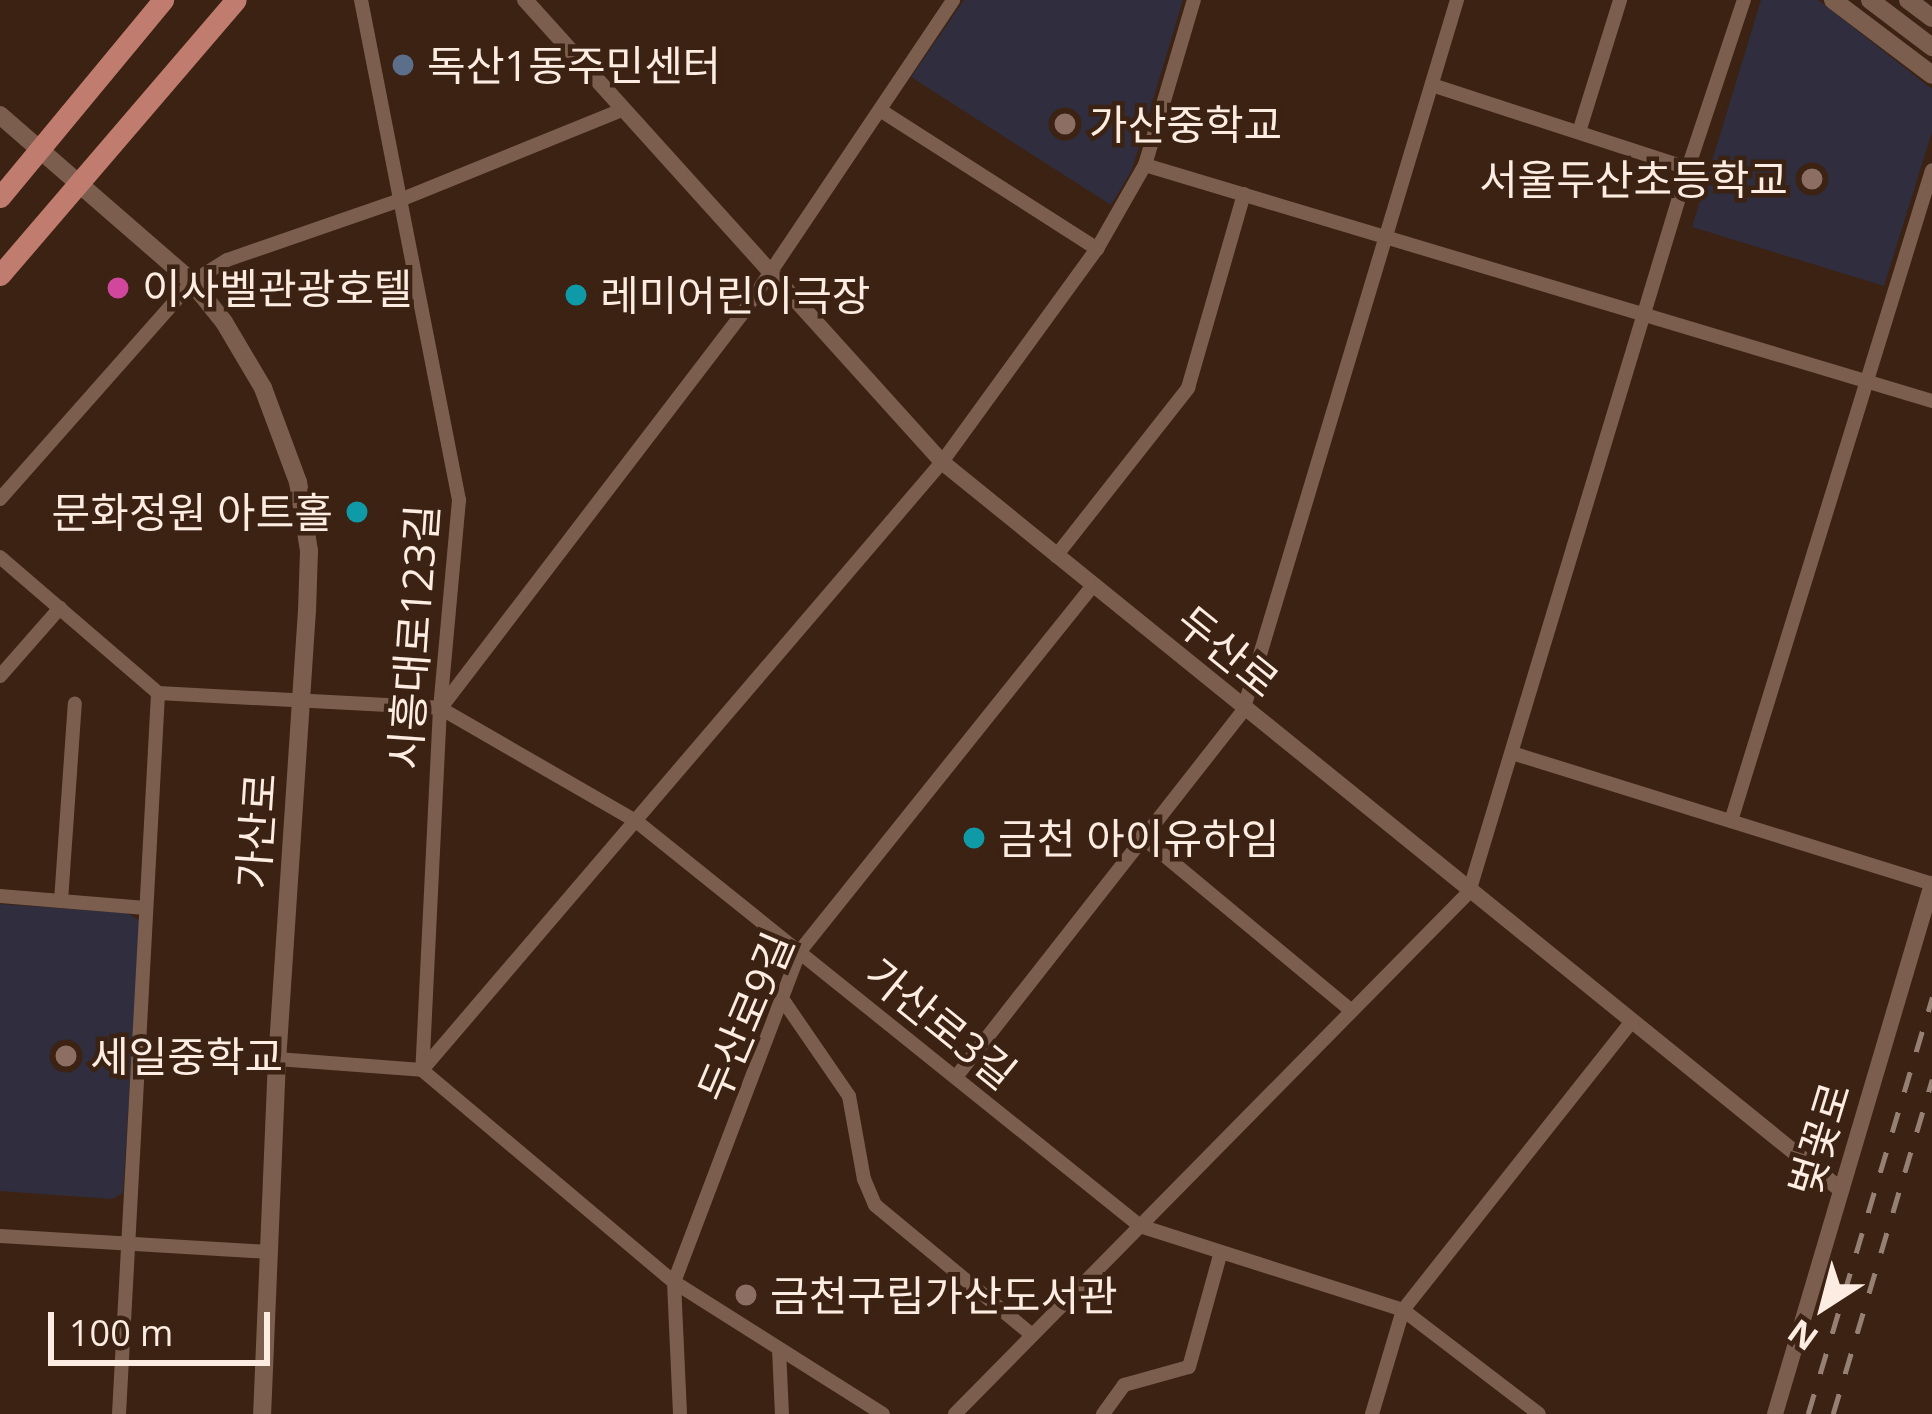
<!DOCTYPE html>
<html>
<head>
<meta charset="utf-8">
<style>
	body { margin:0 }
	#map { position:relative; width:1932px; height:1414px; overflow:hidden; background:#3b2213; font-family:"Open Sans","Noto Sans KR",sans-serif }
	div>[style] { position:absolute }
	.education>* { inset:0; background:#302e3e }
	.minor>* { height:14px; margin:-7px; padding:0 7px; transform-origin:7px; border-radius:7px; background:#7b5e4e }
	.tertiary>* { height:16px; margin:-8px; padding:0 8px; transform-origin:8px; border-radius:8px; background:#7b5e4e }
	.secondary>* { height:18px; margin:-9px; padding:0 9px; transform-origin:9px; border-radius:9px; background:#7b5e4e }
	.primary>* { height:21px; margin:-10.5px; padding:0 10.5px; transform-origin:10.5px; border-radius:10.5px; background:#c07c6e }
	.rail>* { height:4.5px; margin-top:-2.25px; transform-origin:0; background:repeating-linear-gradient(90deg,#958073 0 21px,transparent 0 42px) }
	.dots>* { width:33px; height:33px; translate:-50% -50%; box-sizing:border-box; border:6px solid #3b2213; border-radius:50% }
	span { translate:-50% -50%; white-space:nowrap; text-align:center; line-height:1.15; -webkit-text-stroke:9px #3b2213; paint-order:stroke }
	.poi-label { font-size:42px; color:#fdece2 }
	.left { translate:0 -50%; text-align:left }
	.right { translate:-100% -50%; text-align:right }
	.street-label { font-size:42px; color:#fdece2 }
	.north { position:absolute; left:1764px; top:1246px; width:120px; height:120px; -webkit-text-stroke:9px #3b2213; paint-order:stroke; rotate:216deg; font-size:33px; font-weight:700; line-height:48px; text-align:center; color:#fdece2 }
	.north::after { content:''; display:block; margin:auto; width:42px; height:54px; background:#fdece2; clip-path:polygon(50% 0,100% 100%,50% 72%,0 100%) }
	.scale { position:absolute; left:48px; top:1312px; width:222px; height:54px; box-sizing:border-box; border:6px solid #fdece2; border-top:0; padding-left:15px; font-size:36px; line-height:42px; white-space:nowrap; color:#fdece2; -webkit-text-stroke:9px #3b2213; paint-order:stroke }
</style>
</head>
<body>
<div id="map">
	<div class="education">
		<div style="clip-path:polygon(964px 0,1183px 0,1132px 170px,1111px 205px,911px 77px)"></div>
		<div style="clip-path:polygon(1761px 0,1818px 0,1932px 89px,1932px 132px,1884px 286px,1692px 227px)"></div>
		<div style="clip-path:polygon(0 904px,127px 913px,140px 921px,123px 1193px,112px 1199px,0 1191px)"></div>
	</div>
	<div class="minor">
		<div style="left:361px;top:0;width:510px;rotate:78.91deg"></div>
		<div style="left:459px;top:500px;width:209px;rotate:95.2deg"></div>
		<div style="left:440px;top:708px;width:362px;rotate:92.8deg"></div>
		<div style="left:1432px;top:85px;width:269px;rotate:18deg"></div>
		<div style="left:880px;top:110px;width:258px;rotate:32.6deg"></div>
		<div style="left:1579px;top:132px;width:138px;rotate:-72.7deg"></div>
		<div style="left:1145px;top:165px;width:822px;rotate:16.69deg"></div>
		<div style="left:0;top:499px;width:290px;rotate:-48.5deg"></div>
		<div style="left:192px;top:282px;width:41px;rotate:-32.2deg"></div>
		<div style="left:227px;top:260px;width:183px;rotate:-19.1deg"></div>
		<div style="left:400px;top:200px;width:242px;rotate:-22.1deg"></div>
		<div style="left:1056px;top:556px;width:214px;rotate:-51.8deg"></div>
		<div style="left:1188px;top:388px;width:202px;rotate:-73.9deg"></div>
		<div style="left:0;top:557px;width:208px;rotate:40.7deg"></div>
		<div style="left:158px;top:693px;width:282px;rotate:3deg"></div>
		<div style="left:440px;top:708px;width:226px;rotate:30deg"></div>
		<div style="left:636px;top:821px;width:647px;rotate:38.78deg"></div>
		<div style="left:1140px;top:1226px;width:276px;rotate:17.7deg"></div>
		<div style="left:1403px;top:1310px;width:171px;rotate:37.4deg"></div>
		<div style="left:0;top:676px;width:91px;rotate:-48.6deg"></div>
		<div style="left:443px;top:705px;width:497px;rotate:-52.6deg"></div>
		<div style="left:745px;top:310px;width:373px;rotate:-56.1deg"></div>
		<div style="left:1512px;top:753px;width:440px;rotate:17.3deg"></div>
		<div style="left:1731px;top:821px;width:681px;rotate:-72.84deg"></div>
		<div style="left:1141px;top:836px;width:274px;rotate:39.7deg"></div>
		<div style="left:0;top:896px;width:146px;rotate:4.7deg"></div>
		<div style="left:61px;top:901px;width:198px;rotate:-86deg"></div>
		<div style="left:783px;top:1000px;width:116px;rotate:55.5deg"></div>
		<div style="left:849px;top:1096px;width:84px;rotate:79.8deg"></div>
		<div style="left:864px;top:1179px;width:28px;rotate:67deg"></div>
		<div style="left:875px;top:1205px;width:204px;rotate:39.6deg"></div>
		<div style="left:277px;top:1059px;width:145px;rotate:4.3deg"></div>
		<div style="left:422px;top:1070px;width:329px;rotate:40.1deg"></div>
		<div style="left:674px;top:1282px;width:247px;rotate:32.3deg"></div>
		<div style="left:422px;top:1070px;width:800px;rotate:-49.46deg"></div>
		<div style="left:942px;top:462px;width:263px;rotate:-54deg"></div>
		<div style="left:1097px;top:249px;width:97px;rotate:-60.3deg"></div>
		<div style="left:1145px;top:165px;width:172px;rotate:-73.5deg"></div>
		<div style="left:956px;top:1077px;width:465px;rotate:-51.9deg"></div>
		<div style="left:1243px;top:711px;width:743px;rotate:-73.25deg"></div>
		<div style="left:0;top:1236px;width:269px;rotate:3.4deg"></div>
		<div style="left:779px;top:1349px;width:65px;rotate:87.4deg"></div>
		<div style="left:119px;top:1414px;width:722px;rotate:-86.9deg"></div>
		<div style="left:680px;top:1414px;width:132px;rotate:-92.6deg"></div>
		<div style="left:674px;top:1282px;width:354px;rotate:-69.2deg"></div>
		<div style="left:800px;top:951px;width:467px;rotate:-51.3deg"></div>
		<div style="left:955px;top:1414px;width:733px;rotate:-45.44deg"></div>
		<div style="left:1469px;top:892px;width:756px;rotate:-73.17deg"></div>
		<div style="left:1688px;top:168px;width:177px;rotate:-71.6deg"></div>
		<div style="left:1103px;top:1414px;width:36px;rotate:-54deg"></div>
		<div style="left:1124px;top:1385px;width:67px;rotate:-15.5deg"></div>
		<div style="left:1189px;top:1367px;width:119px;rotate:-74.5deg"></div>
		<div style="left:1372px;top:1414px;width:109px;rotate:-73.4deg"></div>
		<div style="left:1403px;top:1310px;width:367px;rotate:-51.6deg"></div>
	</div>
	<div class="tertiary">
		<div style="left:525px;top:0;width:622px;rotate:47.93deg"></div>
		<div style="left:942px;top:462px;width:1157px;rotate:39deg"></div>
		<div style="left:1775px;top:1414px;width:553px;rotate:-73.5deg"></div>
	</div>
	<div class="secondary">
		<div style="left:1833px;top:0;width:124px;rotate:37.1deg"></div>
		<div style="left:1870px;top:0;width:78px;rotate:37.2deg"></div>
		<div style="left:1908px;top:0;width:30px;rotate:37deg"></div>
		<div style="left:0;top:115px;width:254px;rotate:41deg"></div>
		<div style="left:192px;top:282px;width:51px;rotate:51.3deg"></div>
		<div style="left:224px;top:322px;width:77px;rotate:59.4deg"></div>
		<div style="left:263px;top:388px;width:100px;rotate:69.6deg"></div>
		<div style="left:298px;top:482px;width:70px;rotate:80.9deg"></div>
		<div style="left:309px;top:551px;width:59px;rotate:91.9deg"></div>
		<div style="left:307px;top:610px;width:450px;rotate:93.8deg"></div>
		<div style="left:277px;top:1059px;width:355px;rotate:92.4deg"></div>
	</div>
	<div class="primary">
		<div style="left:0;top:197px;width:256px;rotate:-50.4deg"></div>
		<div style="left:0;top:275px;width:362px;rotate:-49.4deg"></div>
	</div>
	<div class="rail">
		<div style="left:1808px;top:1414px;width:435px;rotate:-73.4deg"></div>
		<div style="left:1833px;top:1414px;width:349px;rotate:-73.5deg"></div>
	</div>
	<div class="dots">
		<div style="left:403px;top:65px;background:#5c6f8a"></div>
		<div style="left:1065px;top:124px;background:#8d6e63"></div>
		<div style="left:1812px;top:179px;background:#8d6e63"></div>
		<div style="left:118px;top:288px;background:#d1479c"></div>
		<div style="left:576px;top:295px;background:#0f9aa8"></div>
		<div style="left:357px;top:512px;background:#0f9aa8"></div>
		<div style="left:974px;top:838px;background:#0f9aa8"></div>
		<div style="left:66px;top:1056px;background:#8d6e63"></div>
		<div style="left:746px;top:1295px;background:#8d6e63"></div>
	</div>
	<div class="poi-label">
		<span class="left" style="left:427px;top:65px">독산1동주민센터</span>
		<span class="left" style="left:1089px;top:124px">가산중학교</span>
		<span class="right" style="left:1788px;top:179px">서울두산초등학교</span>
		<span class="left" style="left:142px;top:288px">이사벨관광호텔</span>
		<span class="left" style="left:600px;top:295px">레미어린이극장</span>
		<span class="right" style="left:333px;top:512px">문화정원 아트홀</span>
		<span class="left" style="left:998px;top:838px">금천 아이유하임</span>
		<span class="left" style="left:90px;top:1056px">세일중학교</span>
		<span class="left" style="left:770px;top:1295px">금천구립가산도서관</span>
	</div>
	<div class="street-label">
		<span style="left:413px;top:637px;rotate:-86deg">시흥대로123길</span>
		<span style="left:1228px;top:651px;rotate:39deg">두산로</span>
		<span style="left:256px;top:831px;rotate:-86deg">가산로</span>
		<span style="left:745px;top:1017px;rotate:-67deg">두산로9길</span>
		<span style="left:941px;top:1023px;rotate:39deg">가산로3길</span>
		<span style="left:1819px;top:1139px;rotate:-73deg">벚꽃로</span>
	</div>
	<div class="north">N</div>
	<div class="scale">100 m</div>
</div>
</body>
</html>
